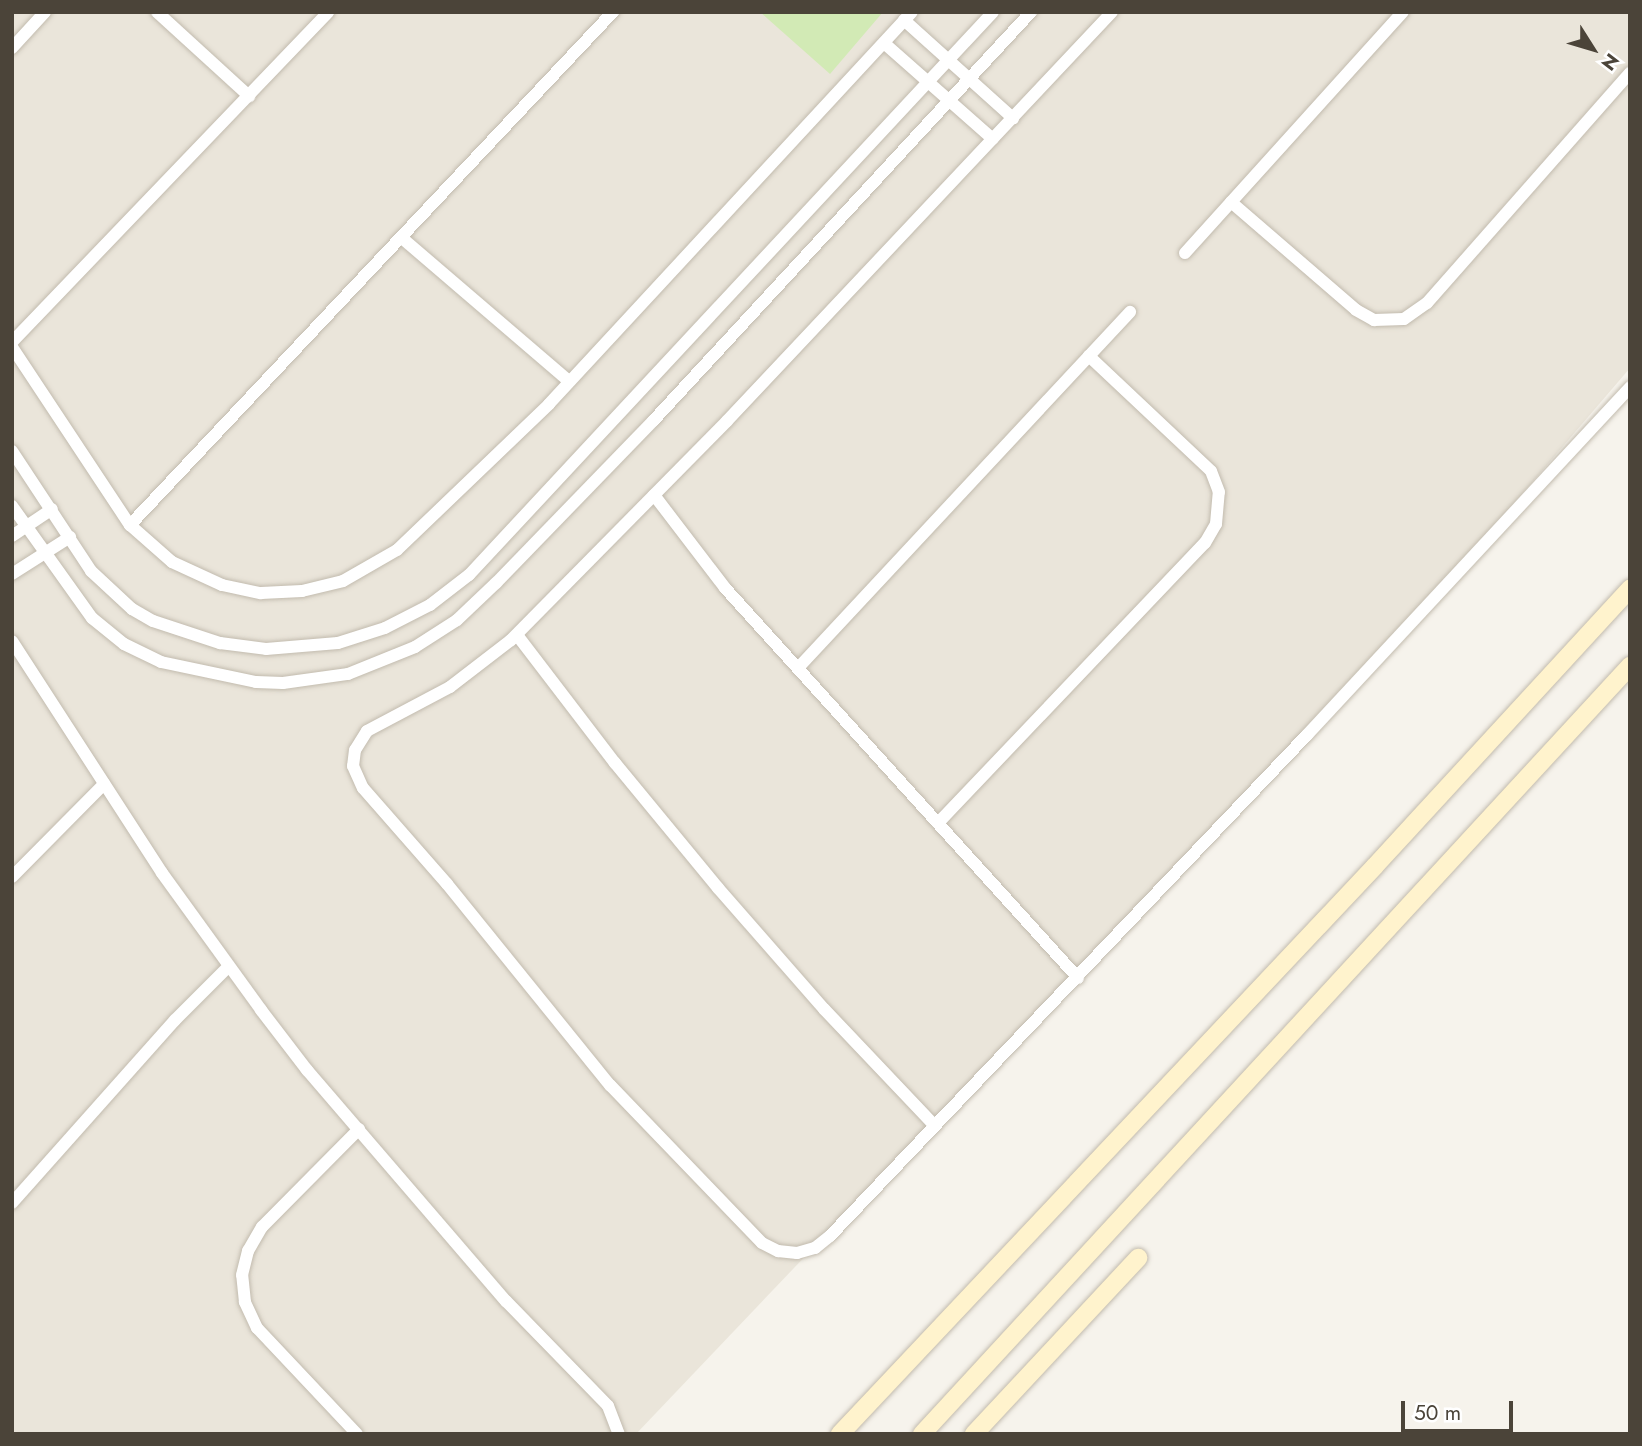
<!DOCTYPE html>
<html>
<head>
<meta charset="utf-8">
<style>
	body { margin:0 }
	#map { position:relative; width:1642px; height:1446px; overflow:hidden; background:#f6f3ec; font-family:Jost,sans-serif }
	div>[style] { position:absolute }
	.residential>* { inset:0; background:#eae5da }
	.green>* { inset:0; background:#d2eab5 }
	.roads { filter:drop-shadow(0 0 2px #c2bbae) drop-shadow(0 0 2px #c2bbae) }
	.street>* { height:12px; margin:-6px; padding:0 6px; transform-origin:6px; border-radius:6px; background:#fff }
	.secondary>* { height:18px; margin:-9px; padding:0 9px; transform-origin:9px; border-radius:9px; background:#fff3cd }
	span { translate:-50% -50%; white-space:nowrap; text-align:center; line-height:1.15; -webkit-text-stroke:6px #fff; paint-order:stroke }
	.frame { position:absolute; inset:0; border:14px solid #4b4439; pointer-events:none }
	.north { position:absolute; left:1558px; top:14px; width:70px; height:70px; -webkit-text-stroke:5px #fff; paint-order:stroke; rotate:127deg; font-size:19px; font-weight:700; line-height:28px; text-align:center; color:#4b4439 }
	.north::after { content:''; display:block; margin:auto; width:24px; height:32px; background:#4b4439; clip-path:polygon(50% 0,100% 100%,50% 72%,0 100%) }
	.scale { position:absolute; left:1401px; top:1401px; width:112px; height:32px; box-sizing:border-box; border:4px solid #4b4439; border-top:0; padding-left:9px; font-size:21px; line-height:24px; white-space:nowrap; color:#4b4439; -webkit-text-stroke:5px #fff; paint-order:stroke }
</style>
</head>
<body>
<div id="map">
	<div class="residential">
		<div style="clip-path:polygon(12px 12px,1630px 12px,1630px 368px,1444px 585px,636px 1434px,12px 1434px)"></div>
	</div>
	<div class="green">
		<div style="clip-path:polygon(760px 12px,883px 12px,830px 74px)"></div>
	</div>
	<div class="roads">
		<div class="street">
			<div style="left:157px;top:12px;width:125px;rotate:42.4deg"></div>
			<div style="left:1112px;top:12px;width:562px;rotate:133.27deg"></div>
			<div style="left:727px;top:421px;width:308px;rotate:134.6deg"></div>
			<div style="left:511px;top:640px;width:77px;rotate:142.4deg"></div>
			<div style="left:450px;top:687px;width:94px;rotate:152.1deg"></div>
			<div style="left:367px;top:731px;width:22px;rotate:122deg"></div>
			<div style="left:355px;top:750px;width:16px;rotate:97deg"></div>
			<div style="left:353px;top:766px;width:24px;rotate:66deg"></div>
			<div style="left:363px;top:788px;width:128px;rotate:48.8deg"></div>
			<div style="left:447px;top:884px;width:259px;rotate:51deg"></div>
			<div style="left:610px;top:1085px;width:219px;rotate:46.1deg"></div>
			<div style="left:762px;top:1243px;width:18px;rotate:27deg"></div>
			<div style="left:778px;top:1251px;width:19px;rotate:6deg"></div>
			<div style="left:797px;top:1253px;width:19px;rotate:-16deg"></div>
			<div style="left:815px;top:1248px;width:19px;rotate:-39deg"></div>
			<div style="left:830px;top:1236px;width:692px;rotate:-46.41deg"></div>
			<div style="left:1307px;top:735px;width:475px;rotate:-47.1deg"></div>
			<div style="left:904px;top:20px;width:147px;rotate:42deg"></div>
			<div style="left:884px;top:43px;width:145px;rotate:41.4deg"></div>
			<div style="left:12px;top:48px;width:49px;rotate:-47.5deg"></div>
			<div style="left:1231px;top:202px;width:165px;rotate:40.8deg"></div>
			<div style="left:1356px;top:310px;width:21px;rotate:29deg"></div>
			<div style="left:1374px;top:320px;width:30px;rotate:-2deg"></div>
			<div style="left:1404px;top:319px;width:28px;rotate:-35deg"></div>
			<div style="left:1427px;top:303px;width:307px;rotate:-48.6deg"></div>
			<div style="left:402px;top:238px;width:220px;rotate:40.6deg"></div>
			<div style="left:1185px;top:253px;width:325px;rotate:-47.9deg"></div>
			<div style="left:12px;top:342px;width:457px;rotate:-46.2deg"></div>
			<div style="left:12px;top:347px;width:214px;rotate:56.5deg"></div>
			<div style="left:130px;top:525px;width:56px;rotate:41.4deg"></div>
			<div style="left:172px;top:562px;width:55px;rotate:24.7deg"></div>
			<div style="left:222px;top:585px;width:40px;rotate:12deg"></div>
			<div style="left:261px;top:593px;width:41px;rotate:-2.8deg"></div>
			<div style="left:302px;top:591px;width:42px;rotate:-13.7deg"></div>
			<div style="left:343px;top:581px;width:62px;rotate:-29.9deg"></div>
			<div style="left:397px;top:550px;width:211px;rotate:-43.8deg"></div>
			<div style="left:549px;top:404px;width:534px;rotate:-47.2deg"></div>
			<div style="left:12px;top:451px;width:144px;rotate:56.6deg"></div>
			<div style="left:91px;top:571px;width:56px;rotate:42.8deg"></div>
			<div style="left:132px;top:609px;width:24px;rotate:30deg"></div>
			<div style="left:153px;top:621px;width:71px;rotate:18.2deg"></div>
			<div style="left:220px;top:643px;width:46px;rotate:7.4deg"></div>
			<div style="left:266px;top:649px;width:72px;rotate:-4.8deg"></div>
			<div style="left:338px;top:643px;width:49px;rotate:-17.7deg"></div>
			<div style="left:385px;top:628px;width:51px;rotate:-27.1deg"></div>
			<div style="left:430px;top:605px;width:49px;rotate:-37.6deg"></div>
			<div style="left:469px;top:575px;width:769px;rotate:-47.05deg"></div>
			<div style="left:654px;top:495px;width:117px;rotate:52.6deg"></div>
			<div style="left:725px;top:588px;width:526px;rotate:47.85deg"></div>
			<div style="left:12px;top:506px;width:138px;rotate:54.5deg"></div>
			<div style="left:92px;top:618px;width:41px;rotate:39.1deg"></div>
			<div style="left:124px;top:644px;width:41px;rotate:25.9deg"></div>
			<div style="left:161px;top:662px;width:97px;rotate:11.9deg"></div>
			<div style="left:256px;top:682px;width:27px;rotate:2deg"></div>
			<div style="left:283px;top:683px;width:66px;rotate:-7.9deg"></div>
			<div style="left:348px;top:674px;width:72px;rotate:-21.9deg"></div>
			<div style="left:415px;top:647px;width:50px;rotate:-32.7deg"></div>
			<div style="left:457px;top:620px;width:54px;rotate:-43.5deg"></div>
			<div style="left:496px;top:583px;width:226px;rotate:-45.9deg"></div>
			<div style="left:653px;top:421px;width:557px;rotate:-47.26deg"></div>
			<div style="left:130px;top:525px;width:705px;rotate:-46.73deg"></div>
			<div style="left:12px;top:536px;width:48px;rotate:-34deg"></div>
			<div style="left:12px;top:574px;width:69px;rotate:-32.5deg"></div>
			<div style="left:517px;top:635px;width:161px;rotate:52.6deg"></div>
			<div style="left:615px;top:763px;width:162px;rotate:50.5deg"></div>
			<div style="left:718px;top:888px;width:161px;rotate:48.8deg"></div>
			<div style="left:824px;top:1009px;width:161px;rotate:46.5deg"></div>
			<div style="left:12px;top:641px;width:276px;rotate:57.1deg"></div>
			<div style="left:162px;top:873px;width:169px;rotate:54.1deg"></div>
			<div style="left:261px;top:1010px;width:76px;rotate:52.5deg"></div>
			<div style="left:307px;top:1070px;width:305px;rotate:49.3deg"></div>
			<div style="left:506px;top:1301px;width:146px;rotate:45.8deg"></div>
			<div style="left:608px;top:1406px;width:30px;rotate:69deg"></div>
			<div style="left:798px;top:668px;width:487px;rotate:-47deg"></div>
			<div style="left:938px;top:823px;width:387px;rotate:-46.4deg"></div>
			<div style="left:1205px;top:543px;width:22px;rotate:-60deg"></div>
			<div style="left:1216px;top:524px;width:32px;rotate:-85deg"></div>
			<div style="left:1219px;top:492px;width:22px;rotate:-111deg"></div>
			<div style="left:1211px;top:471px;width:168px;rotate:-136.7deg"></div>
			<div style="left:12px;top:877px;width:131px;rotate:-45.3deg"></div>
			<div style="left:12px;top:1203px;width:245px;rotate:-48.3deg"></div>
			<div style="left:175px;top:1020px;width:75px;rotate:-45deg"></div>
			<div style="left:357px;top:1434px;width:146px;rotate:-133.3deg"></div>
			<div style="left:257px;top:1328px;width:29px;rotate:-115deg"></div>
			<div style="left:245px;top:1302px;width:27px;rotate:-96deg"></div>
			<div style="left:242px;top:1275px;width:25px;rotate:-76deg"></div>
			<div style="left:248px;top:1251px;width:28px;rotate:-60deg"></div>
			<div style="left:262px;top:1227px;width:138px;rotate:-45.3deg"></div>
		</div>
		<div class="secondary">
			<div style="left:840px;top:1434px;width:780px;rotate:-46.71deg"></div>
			<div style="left:1375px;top:866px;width:377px;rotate:-47.4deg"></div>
			<div style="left:922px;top:1434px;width:1045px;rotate:-47.33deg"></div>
			<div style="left:974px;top:1434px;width:241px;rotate:-47deg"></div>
		</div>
	</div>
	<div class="frame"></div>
	<div class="north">N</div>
	<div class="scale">50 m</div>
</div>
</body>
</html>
